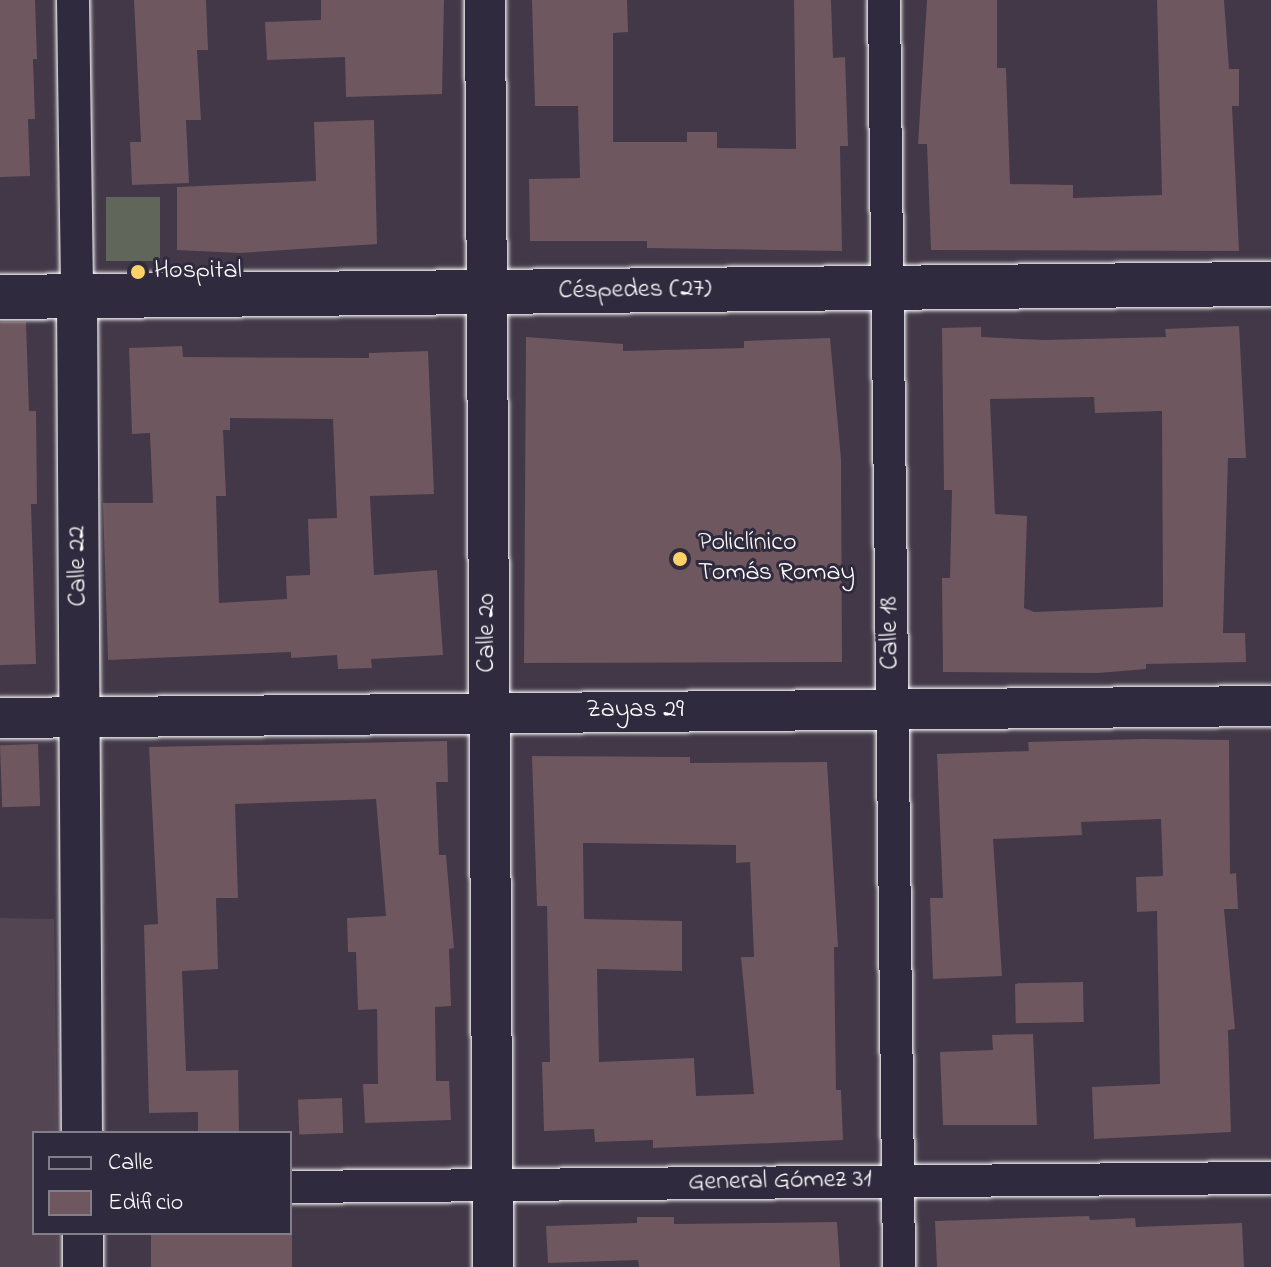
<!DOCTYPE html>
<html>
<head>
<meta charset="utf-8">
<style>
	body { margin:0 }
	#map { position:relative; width:1271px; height:1267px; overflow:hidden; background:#423847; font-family:"Indie Flower",sans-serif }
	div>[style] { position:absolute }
	.built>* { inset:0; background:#534552 }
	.green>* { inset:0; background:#606659; transform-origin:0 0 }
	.building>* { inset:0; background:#6e575e; transform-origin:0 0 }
	.roads { filter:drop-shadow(0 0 2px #fff) drop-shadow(0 0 2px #fff) }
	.minor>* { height:32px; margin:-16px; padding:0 16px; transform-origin:16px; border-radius:16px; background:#2f2a3d }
	.tertiary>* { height:40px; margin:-20px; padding:0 20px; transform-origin:20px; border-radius:20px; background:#2f2a3d }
	.primary>* { height:44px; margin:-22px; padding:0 22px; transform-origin:22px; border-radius:22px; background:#2f2a3d }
	.dots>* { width:22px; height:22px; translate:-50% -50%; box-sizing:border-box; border:4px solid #2f2a3d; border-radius:50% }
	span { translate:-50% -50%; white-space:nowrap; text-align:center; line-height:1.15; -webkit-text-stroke:6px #2f2a3d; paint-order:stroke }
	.poi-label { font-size:26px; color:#fff }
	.left { translate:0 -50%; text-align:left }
	.street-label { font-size:26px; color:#fff }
	.legend { position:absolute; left:32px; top:1131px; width:260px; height:104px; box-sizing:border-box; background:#2f2a3d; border:2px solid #827f8b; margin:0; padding:10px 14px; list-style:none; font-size:24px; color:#fff }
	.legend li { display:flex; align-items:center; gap:16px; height:40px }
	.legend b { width:40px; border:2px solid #827f8b }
</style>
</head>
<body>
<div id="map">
	<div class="built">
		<div style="clip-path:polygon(0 918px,54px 919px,57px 1133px,34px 1133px,34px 1233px,58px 1233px,58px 1267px,0 1267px)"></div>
	</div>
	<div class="green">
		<div style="left:106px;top:197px;width:54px;height:64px"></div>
	</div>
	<div class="building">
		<div style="clip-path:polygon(0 0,35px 0,37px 59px,33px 59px,35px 119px,28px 119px,30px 176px,0 177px)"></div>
		<div style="clip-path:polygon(134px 0,206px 0,208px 50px,197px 50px,201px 120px,186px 120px,189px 183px,132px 185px,130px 142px,141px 142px)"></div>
		<div style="clip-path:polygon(321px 0,444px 0,442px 94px,346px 97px,345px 57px,267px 60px,265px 22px,321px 20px)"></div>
		<div style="clip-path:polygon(532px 0,627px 0,628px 32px,613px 33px,613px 142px,687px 142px,687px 132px,717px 132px,717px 148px,796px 149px,794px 0,831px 0,833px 58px,845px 57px,848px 146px,840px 146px,842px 251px,647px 248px,647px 241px,530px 241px,529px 179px,580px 178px,578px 106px,535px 106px)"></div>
		<div style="clip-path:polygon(927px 0,997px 0,997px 68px,1006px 68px,1010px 184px,1073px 185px,1073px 198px,1162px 195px,1157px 0,1224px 0,1229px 69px,1239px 69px,1239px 106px,1232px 106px,1239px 251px,931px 250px,927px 144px,918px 144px)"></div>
		<div style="clip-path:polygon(374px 120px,377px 244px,240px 253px,177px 250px,177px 187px,316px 181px,314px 122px)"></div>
		<div style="clip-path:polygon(0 322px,26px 322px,29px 411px,36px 411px,37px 504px,31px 504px,36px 664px,0 665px)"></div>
		<div style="clip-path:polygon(evenodd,1239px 326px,1246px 458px,1228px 458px,1223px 633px,1245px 633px,1246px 662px,1146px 664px,1146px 669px,1098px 673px,943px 672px,942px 578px,950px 578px,952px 490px,944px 490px,942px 328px,981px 327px,981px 337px,1044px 340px,1166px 337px,1165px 329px,1239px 326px,1094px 397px,1095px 413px,1162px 411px,1163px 607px,1034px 612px,1024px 608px,1027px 516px,995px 514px,990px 399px,1094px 397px)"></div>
		<div style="clip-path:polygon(526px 337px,623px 344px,623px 351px,744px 348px,744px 341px,830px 338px,841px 459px,842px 662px,524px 663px)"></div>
		<div style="clip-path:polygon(evenodd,182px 346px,183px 357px,369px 358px,369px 353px,428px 351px,434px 494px,370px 496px,374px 575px,437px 570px,443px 655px,371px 659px,372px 668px,338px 669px,337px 655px,291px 658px,291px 652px,108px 660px,103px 503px,153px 503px,150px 433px,132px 434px,129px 348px,182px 346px,230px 418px,333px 419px,337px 518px,308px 519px,310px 575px,286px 576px,287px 599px,219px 603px,216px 496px,226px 496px,223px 430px,230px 430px,230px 418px)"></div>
		<div style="clip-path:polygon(1143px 739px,1229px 740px,1230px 874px,1236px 873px,1238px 909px,1224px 909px,1235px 1029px,1228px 1030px,1231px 1132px,1094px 1139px,1092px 1087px,1160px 1084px,1157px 911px,1137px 912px,1136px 877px,1163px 876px,1161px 819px,1081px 822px,1082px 835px,993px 839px,1002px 976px,933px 979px,930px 898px,943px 898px,937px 754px,1029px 751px,1028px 742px)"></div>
		<div style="clip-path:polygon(447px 741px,448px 782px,436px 782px,439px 855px,446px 855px,454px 948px,449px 949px,451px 1006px,435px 1007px,436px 1081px,449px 1081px,451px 1120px,365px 1123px,363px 1084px,378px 1084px,377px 1009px,358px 1010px,356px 952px,348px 952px,347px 918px,386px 916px,376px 799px,235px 804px,238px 898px,216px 898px,218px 969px,182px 971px,186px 1071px,238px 1070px,239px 1133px,198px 1133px,198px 1112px,149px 1113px,144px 925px,158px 924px,149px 747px)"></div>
		<div style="left:38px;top:744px;width:62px;height:38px;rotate:88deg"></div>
		<div style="clip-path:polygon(evenodd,532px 756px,690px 757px,690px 763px,827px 762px,838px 947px,834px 947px,836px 1090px,841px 1090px,843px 1140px,653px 1148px,653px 1140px,595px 1142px,594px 1129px,544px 1131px,542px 1062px,550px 1062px,547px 906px,537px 906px,532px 756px,583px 843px,736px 845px,736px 863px,750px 862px,754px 957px,741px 957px,754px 1094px,696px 1096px,694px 1058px,599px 1062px,597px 969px,682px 971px,682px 921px,584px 919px,583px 843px)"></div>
		<div style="left:1083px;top:982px;width:40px;height:68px;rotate:89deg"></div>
		<div style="clip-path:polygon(1033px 1034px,1037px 1125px,943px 1125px,940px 1052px,993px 1050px,992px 1035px)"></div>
		<div style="left:342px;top:1098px;width:35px;height:44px;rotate:88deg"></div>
		<div style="clip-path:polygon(1089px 1216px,1090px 1220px,1135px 1218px,1136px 1227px,1242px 1223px,1244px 1267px,937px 1267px,935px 1221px)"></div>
		<div style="clip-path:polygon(637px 1217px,674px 1217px,674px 1224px,837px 1222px,840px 1267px,639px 1267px,638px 1260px,548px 1263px,546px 1226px,637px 1223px)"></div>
		<div style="left:151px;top:1233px;width:141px;height:34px"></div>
	</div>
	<div class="roads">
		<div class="minor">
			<div style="left:73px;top:0;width:296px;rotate:89.2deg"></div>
			<div style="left:884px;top:0;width:1267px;rotate:89.32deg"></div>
			<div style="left:290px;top:1187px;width:981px;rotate:-0.53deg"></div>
		</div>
		<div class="tertiary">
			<div style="left:485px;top:0;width:1267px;rotate:89.64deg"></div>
			<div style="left:77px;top:296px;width:837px;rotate:89.66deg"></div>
			<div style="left:0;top:718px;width:1271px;rotate:-0.54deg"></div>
			<div style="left:83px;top:1233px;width:34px;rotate:90deg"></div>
		</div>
		<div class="primary">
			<div style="left:0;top:297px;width:1271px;rotate:-0.59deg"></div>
		</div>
	</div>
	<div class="dots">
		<div style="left:138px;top:272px;background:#ffd166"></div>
		<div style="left:680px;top:559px;background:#ffd166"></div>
	</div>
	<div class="poi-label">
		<span class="left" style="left:154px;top:272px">Hospital</span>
		<span class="left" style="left:698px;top:559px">Policlínico<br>Tomás Romay</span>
	</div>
	<div class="street-label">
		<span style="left:635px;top:291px;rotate:-1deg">Céspedes (27)</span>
		<span style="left:79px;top:566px;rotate:-91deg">Calle 22</span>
		<span style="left:488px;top:633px;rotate:-90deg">Calle 20</span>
		<span style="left:891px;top:633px;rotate:-91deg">Calle 18</span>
		<span style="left:635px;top:711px">Zayas 29</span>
		<span style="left:780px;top:1182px;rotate:-1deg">General Gómez 31</span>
	</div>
	<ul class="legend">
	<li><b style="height:10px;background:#2f2a3d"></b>Calle</li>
	<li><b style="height:22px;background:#6e575e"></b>Edificio</li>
	</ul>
</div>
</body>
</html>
